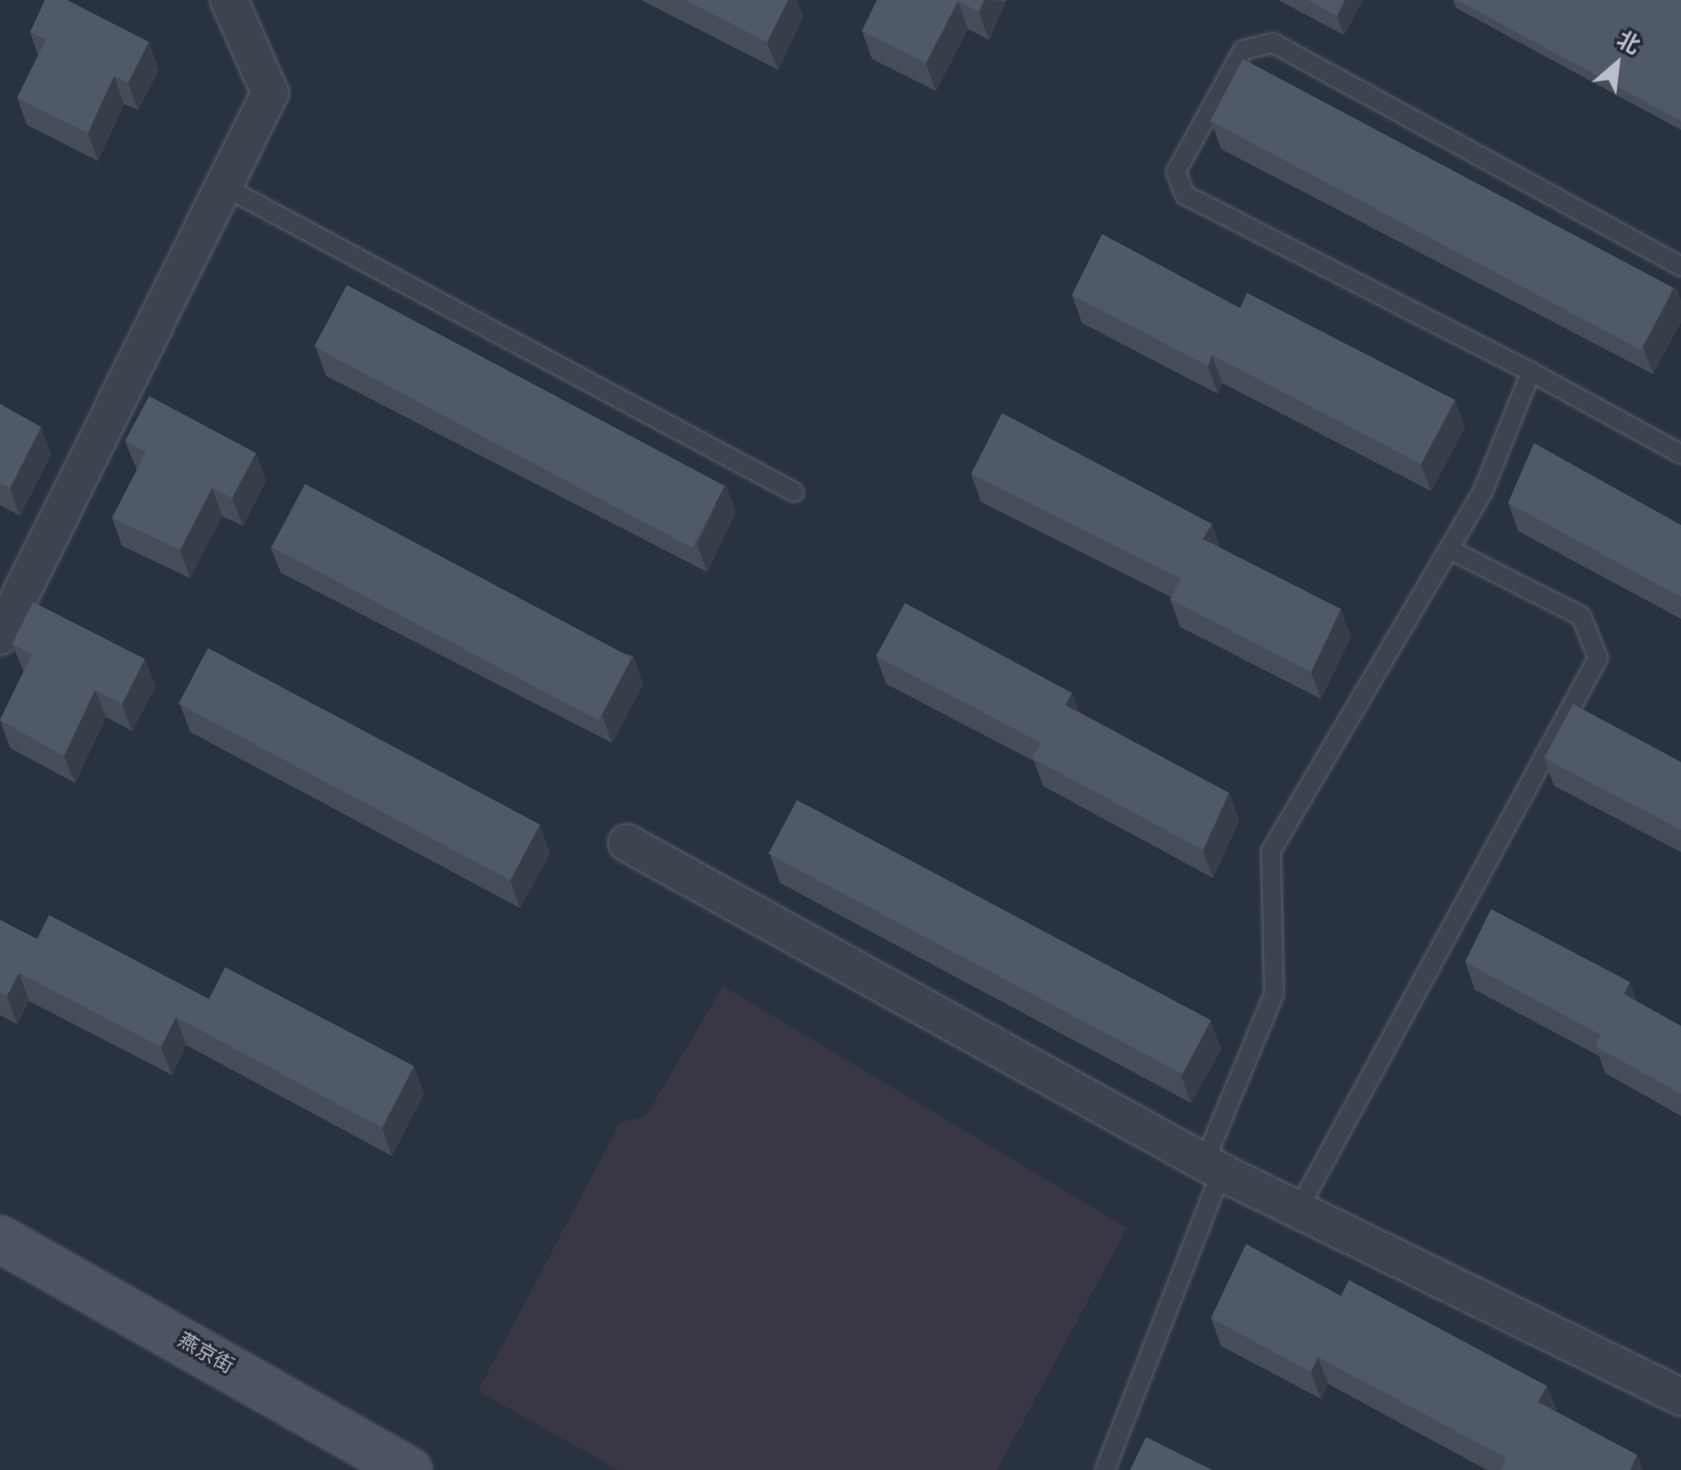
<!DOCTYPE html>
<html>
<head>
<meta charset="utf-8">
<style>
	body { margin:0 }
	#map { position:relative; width:1681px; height:1470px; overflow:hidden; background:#29323f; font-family:Roboto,"Noto Sans SC",sans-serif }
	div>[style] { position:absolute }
	.medical>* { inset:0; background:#393744 }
	.roads { filter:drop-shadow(0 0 2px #5b626c) drop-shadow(0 0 2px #5b626c) }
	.service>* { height:18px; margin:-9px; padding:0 9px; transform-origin:9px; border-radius:9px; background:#3d444f }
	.minor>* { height:36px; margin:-18px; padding:0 18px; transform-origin:18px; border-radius:18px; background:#3d444f }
	.secondary>* { height:44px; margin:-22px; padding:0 22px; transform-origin:22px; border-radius:22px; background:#4c5361 }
	.wall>* { inset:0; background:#454d59 }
	.shaded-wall>* { inset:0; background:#383e48 }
	.building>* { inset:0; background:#505967; transform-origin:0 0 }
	span { translate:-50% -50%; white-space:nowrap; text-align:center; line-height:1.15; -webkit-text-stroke:6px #222934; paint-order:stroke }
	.street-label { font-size:20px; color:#babfc9 }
	.north { position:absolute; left:1577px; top:24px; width:80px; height:80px; -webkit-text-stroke:6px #222934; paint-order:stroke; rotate:28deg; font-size:22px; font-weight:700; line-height:32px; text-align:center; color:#babfc9 }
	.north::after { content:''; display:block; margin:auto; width:28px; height:36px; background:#babfc9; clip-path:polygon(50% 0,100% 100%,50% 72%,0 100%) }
</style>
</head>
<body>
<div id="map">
	<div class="medical">
		<div style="clip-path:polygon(723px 986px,1127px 1228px,997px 1470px,618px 1470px,478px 1391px,620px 1123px,646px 1116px)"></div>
	</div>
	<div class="roads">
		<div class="service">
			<div style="left:223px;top:186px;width:648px;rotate:28.19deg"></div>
			<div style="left:1531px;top:372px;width:171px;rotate:28.7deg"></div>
			<div style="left:1204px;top:1163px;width:183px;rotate:-67.5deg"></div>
			<div style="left:1274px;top:994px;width:143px;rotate:-91.2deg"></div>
			<div style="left:1271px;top:851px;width:418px;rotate:-59.5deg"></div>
			<div style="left:1483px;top:491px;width:128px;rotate:-68deg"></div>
			<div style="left:1531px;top:372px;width:389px;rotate:-152.9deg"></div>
			<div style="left:1185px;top:195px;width:25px;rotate:-111deg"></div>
			<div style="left:1176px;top:172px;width:139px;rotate:-61.2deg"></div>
			<div style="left:1243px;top:50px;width:31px;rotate:-13deg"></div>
			<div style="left:1273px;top:43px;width:465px;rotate:28.7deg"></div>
			<div style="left:1298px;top:1210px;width:628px;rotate:-61.48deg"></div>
			<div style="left:1598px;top:658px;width:45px;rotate:-112deg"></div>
			<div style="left:1581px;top:616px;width:148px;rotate:-153.1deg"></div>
			<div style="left:1105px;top:1470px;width:320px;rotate:-68.7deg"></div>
		</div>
		<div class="minor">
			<div style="left:0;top:636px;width:606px;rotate:-63.56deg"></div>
			<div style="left:270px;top:93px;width:102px;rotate:-113.8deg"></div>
			<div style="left:627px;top:843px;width:688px;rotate:28.95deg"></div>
			<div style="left:1229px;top:1176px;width:503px;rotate:26.06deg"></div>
		</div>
		<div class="secondary">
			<div style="left:0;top:1239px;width:470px;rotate:29.5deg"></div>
		</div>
	</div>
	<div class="wall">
		<div style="clip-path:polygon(641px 0,797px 0,803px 17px,778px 70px)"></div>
		<div style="clip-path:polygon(877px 0,1006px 0,1006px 1px,989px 40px,968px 29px,936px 91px,872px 59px,862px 31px)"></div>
		<div style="clip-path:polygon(1278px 0,1363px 0,1344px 35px)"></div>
		<div style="clip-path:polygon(1453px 0,1681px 0,1681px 130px,1456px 8px)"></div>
		<div style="clip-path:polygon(30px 32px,159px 70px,138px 110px,124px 104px,98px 161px,27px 125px,17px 98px,38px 55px)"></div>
		<div style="clip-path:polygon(1211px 121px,1681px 300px,1681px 322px,1653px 374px,1221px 149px)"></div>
		<div style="clip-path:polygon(1072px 295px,1240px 308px,1455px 400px,1465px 428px,1431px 491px,1222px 383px,1218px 394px,1082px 323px)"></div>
		<div style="clip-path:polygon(316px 348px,736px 512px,707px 572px,326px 376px)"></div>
		<div style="clip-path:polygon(0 404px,41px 427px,51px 455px,20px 516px,0 505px)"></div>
		<div style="clip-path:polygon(125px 441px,256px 453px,266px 481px,243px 526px,222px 516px,190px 578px,122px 546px,112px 518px,137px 470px)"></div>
		<div style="clip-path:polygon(971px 474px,1221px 548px,1351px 637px,1321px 699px,1180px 627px,1170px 599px,1171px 597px,981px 502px)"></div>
		<div style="clip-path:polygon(1508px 503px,1681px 525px,1681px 619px,1518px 531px)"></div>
		<div style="clip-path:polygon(270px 546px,633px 656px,643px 684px,612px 743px,281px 573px)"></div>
		<div style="clip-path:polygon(12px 644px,156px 686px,132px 731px,106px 717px,75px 783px,10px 748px,0 720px,24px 672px)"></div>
		<div style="clip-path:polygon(876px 656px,1072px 693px,1079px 712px,1229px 793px,1239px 821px,1213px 878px,1043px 786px,1034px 761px,886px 684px)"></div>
		<div style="clip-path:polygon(180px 704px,550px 853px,520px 908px,190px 732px)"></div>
		<div style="clip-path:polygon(1544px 758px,1681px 762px,1681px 852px,1554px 786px)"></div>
		<div style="clip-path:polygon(770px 855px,1221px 1049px,1191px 1103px,780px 883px)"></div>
		<div style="clip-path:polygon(0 920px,37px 939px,209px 999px,414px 1066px,424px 1094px,392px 1156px,186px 1045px,172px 1075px,29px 1001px,17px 1024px,0 1015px)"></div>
		<div style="clip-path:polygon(1465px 962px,1630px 982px,1637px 1002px,1681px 1026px,1681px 1116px,1605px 1073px,1599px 1056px,1475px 990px)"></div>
		<div style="clip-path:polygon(1341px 1296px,1637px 1455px,1643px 1470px,1487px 1470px,1328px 1384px,1321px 1399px,1221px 1346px,1211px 1318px)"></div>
	</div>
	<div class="shaded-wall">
		<div style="clip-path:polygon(788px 0,797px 0,803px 17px,778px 70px,767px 42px)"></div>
		<div style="clip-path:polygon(984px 0,1006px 1px,989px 40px,979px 12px)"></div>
		<div style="clip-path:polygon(1345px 0,1363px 0,1344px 35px,1337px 16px)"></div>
		<div style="clip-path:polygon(958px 1px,968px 29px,936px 91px,926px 63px)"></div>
		<div style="clip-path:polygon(149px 42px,159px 70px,138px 110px,128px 83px)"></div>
		<div style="clip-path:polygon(114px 76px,124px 104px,98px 161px,88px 133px)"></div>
		<div style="clip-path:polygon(1676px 285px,1681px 300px,1681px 322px,1653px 374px,1643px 346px)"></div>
		<div style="clip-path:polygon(1212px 355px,1222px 383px,1218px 394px,1208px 366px)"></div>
		<div style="clip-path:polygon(1455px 400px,1465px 428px,1431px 491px,1421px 464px)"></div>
		<div style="clip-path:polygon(41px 427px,51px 455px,20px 516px,10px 488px)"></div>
		<div style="clip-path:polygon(256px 453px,266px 481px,243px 526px,232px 498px)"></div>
		<div style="clip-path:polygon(726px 484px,736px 512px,707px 572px,697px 544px)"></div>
		<div style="clip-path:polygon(212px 488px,222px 516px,190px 578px,180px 550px)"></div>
		<div style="clip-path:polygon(1212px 524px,1222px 552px,1203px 539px)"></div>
		<div style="clip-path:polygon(1341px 609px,1351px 637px,1321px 699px,1311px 672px)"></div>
		<div style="clip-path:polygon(633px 656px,643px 684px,612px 743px,602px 715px)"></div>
		<div style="clip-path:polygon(145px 659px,156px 686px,132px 731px,122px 704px)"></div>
		<div style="clip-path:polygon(95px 690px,106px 717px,75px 783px,64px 756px)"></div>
		<div style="clip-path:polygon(1072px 693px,1082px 721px,1065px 705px)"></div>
		<div style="clip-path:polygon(1229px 793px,1239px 821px,1213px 878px,1203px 850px)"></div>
		<div style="clip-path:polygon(540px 825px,550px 853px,520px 908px,510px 880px)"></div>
		<div style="clip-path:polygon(19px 973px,29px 1001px,17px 1024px,7px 996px)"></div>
		<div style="clip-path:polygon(1630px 982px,1640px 1010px,1624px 994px)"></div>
		<div style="clip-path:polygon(176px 1017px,186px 1045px,172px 1075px,161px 1047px)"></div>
		<div style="clip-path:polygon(1211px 1021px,1221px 1049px,1191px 1103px,1181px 1075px)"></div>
		<div style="clip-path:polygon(414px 1066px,424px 1094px,392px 1156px,382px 1128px)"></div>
		<div style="clip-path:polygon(1318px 1357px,1328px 1384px,1321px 1399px,1311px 1372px)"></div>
		<div style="clip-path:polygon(1547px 1386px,1558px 1413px,1538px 1402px)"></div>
		<div style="clip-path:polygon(1637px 1455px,1643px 1470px,1630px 1470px)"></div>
	</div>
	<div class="building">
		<div style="clip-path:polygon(45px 0,67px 0,149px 42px,128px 83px,114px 76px,88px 133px,17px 98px,46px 40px,30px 32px)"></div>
		<div style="clip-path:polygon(685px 0,788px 0,767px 42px)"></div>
		<div style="clip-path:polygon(877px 0,984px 0,979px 12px,958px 1px,926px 63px,862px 31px)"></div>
		<div style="clip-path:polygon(1308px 0,1345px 0,1337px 16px)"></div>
		<div style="clip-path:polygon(1457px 0,1681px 0,1681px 121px)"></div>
		<div style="left:1243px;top:59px;width:488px;height:70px;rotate:28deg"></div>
		<div style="clip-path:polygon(1102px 234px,1240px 308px,1247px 293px,1455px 400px,1421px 464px,1212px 355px,1208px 366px,1072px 295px)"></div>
		<div style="left:347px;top:285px;width:428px;height:70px;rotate:28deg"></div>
		<div style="clip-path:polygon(149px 396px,256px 453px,232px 498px,212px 488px,180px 550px,112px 518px,146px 452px,125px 441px)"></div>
		<div style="clip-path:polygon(0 404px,41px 427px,10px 488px,0 483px)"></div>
		<div style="clip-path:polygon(1002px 413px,1212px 524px,1203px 539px,1341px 609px,1311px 672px,1170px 599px,1181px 579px,971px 474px)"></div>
		<div style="clip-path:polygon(1534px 443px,1681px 525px,1681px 597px,1508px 503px)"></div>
		<div style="left:305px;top:484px;width:370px;height:71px;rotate:28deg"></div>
		<div style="clip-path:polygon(33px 602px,145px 659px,122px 704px,95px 690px,64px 756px,0 720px,32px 654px,12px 644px)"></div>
		<div style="clip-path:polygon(905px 603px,1072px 693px,1065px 705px,1229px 793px,1203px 850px,1032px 758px,1041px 743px,876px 656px)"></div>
		<div style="left:208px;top:648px;width:376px;height:63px;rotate:28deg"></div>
		<div style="clip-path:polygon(1573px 704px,1681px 762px,1681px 830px,1544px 758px)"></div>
		<div style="left:797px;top:800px;width:469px;height:61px;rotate:28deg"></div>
		<div style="clip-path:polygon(1491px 909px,1630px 982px,1624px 994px,1681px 1026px,1681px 1094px,1595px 1046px,1601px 1035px,1465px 962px)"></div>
		<div style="clip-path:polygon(49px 915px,209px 999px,225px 967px,414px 1066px,382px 1128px,176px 1017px,161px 1047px,19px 973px,7px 996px,0 992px,0 920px,37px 939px)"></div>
		<div style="clip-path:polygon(1246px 1244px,1341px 1296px,1349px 1280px,1547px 1386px,1538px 1402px,1637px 1455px,1630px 1470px,1500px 1470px,1506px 1458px,1318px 1357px,1311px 1372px,1211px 1318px)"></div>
		<div style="clip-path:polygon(1146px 1437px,1212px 1470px,1130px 1470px)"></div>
	</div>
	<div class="street-label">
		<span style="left:206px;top:1353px;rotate:29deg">燕京街</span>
	</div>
	<div class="north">北</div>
</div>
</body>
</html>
